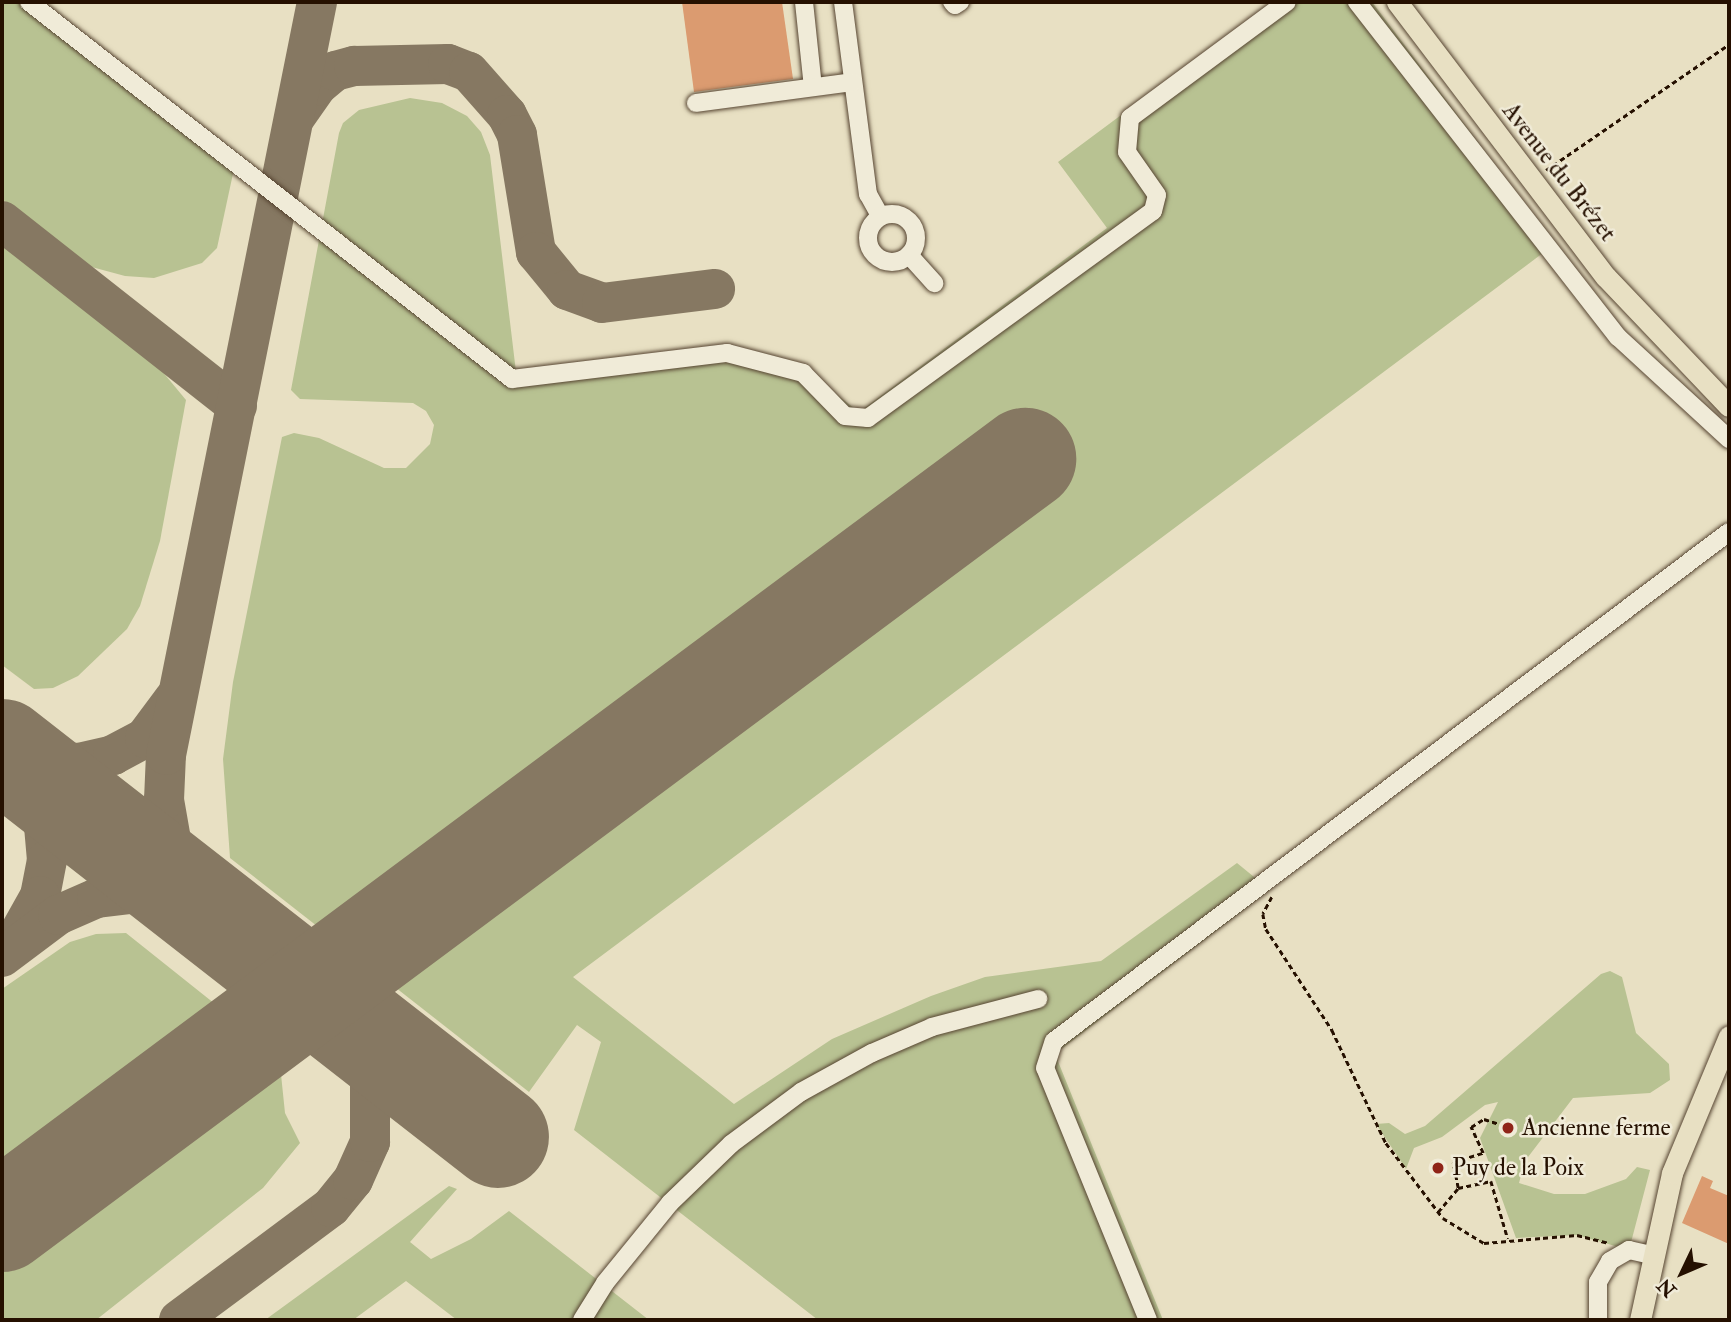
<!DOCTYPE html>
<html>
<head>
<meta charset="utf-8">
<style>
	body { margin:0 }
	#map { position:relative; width:1731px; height:1322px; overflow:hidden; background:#e8e0c3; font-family:"IM FELL Double Pica",serif }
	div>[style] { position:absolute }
	.green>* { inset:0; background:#b8c292 }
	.taxiway>* { height:40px; margin:-20px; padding:0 20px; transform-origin:20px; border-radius:20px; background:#867862 }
	.runway>* { height:102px; margin:-51px; padding:0 51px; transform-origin:51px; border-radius:51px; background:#867862 }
	.building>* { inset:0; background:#db9b70 }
	.path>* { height:2.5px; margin-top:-1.25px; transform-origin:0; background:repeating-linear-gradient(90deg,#251000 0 5px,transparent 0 8.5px) }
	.roads { filter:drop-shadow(0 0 2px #564431) drop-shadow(0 0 2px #564431) }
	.minor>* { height:18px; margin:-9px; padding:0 9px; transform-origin:9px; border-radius:9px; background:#f0ebd8 }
	.minor>.ring { margin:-9px; padding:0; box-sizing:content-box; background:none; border:18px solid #f0ebd8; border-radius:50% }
	.major>* { height:21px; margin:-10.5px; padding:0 10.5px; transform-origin:10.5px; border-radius:10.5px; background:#e8e0c3 }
	.dots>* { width:19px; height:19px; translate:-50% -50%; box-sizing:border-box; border:4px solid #f0ebd8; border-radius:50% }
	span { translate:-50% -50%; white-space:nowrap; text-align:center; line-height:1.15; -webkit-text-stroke:5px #f0ebd8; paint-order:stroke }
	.street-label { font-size:24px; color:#251000 }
	.poi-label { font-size:24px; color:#251000 }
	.left { translate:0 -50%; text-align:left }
	.frame { position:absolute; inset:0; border:4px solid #251000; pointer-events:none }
	.north { position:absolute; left:1647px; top:1238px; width:70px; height:70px; -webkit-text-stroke:5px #f0ebd8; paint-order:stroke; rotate:226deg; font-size:19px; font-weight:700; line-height:28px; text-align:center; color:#251000 }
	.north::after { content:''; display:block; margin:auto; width:24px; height:32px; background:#251000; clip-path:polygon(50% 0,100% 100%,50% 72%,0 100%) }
</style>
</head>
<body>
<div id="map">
	<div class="green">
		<div style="clip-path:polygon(2px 2px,40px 2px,237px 155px,217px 248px,202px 263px,154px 278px,125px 276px,88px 266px,2px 199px)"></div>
		<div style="clip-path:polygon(1273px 2px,1372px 2px,1555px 244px,573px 977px,734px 1104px,832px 1039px,931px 996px,985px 977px,1101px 961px,1237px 863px,1270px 890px,1055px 1054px,1163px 1320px,818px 1320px,574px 1130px,601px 1042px,577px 1025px,529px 1092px,230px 858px,223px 759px,233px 682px,282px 437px,294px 433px,319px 438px,384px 468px,406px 468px,430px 444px,434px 425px,426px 411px,413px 403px,300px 399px,291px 390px,339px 133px,343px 123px,359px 110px,410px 98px,442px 103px,467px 116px,481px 132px,490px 155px,516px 372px,726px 344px,794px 361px,859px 412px,1107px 228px,1058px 162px)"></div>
		<div style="clip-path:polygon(2px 241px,152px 359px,186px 400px,160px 541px,140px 606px,127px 629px,78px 676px,53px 688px,34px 689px,2px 665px)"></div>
		<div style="clip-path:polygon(126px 933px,279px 1055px,285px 1113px,300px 1143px,263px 1188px,96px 1320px,2px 1320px,2px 989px,70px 942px,96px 934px)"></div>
		<div style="clip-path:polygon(1610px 971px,1622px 977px,1636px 1033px,1669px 1064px,1670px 1080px,1650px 1093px,1573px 1098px,1525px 1161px,1519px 1183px,1554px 1194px,1585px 1194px,1626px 1179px,1637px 1167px,1650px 1170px,1629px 1250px,1577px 1235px,1516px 1238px,1480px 1138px,1498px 1102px,1485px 1105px,1442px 1137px,1414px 1148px,1406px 1169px,1376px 1124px,1389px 1123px,1405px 1134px,1425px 1126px,1601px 974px)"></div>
		<div style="clip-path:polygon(449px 1186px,457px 1189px,410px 1242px,431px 1259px,471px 1239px,509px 1211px,649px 1320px,457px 1320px,406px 1281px,353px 1320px,265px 1320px)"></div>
	</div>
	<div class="taxiway">
		<div style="left:296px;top:116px;width:37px;rotate:-55deg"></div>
		<div style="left:317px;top:86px;width:23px;rotate:-40deg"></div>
		<div style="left:335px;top:71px;width:20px;rotate:-15deg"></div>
		<div style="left:354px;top:66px;width:94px;rotate:-1.2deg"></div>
		<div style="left:448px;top:64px;width:22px;rotate:21deg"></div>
		<div style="left:469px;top:72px;width:57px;rotate:48.5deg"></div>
		<div style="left:507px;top:115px;width:22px;rotate:63deg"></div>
		<div style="left:517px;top:135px;width:119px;rotate:80.8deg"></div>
		<div style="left:536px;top:252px;width:49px;rotate:50.8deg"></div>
		<div style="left:567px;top:290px;width:37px;rotate:20deg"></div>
		<div style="left:602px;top:303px;width:114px;rotate:-7.1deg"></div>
		<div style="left:2px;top:221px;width:299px;rotate:38.2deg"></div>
		<div style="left:2px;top:743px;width:45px;rotate:23.7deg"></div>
		<div style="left:43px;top:761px;width:36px;rotate:3deg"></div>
		<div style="left:79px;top:763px;width:35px;rotate:-13deg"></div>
		<div style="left:113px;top:755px;width:36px;rotate:-28deg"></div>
		<div style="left:145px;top:738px;width:49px;rotate:-53.4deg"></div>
		<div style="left:2px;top:752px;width:53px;rotate:52.7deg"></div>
		<div style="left:34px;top:794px;width:34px;rotate:73deg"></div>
		<div style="left:44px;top:826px;width:34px;rotate:85deg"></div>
		<div style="left:47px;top:860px;width:37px;rotate:101deg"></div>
		<div style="left:40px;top:896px;width:49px;rotate:119.2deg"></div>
		<div style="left:233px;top:929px;width:67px;rotate:-131.3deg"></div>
		<div style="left:189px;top:879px;width:43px;rotate:-114.8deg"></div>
		<div style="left:171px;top:840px;width:41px;rotate:-99.9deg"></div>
		<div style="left:164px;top:800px;width:45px;rotate:-87.5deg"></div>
		<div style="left:166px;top:755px;width:768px;rotate:-78.66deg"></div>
		<div style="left:2px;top:957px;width:70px;rotate:-36.9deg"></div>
		<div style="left:58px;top:915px;width:43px;rotate:-23.6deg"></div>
		<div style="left:97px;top:898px;width:40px;rotate:-7.1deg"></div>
		<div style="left:137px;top:893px;width:40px;rotate:10deg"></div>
		<div style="left:176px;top:900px;width:46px;rotate:27.1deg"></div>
		<div style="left:179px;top:1320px;width:189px;rotate:-36.6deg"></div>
		<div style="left:331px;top:1207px;width:35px;rotate:-51deg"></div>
		<div style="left:353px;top:1180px;width:42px;rotate:-65.9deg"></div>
		<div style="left:370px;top:1142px;width:68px;rotate:-90deg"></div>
		<div style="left:370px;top:1074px;width:39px;rotate:-113deg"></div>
		<div style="left:355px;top:1038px;width:51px;rotate:-130.2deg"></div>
	</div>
	<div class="runway">
		<div style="left:2px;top:750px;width:629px;rotate:37.96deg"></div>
		<div style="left:2px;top:1221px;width:1276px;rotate:-36.68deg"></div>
	</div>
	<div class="building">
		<div style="clip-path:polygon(682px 2px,782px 2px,793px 79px,694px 92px)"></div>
		<div style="clip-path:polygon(1702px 1176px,1713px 1181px,1710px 1188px,1729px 1196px,1729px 1244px,1682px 1223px)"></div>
	</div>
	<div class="path">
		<div style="left:1546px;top:170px;width:222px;rotate:-34.5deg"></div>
		<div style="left:1272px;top:897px;width:19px;rotate:118deg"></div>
		<div style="left:1263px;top:914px;width:15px;rotate:79deg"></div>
		<div style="left:1266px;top:929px;width:121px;rotate:56.8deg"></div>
		<div style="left:1332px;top:1030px;width:125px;rotate:64.5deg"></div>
		<div style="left:1386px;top:1143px;width:94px;rotate:52.8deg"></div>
		<div style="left:1443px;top:1218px;width:48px;rotate:31.4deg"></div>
		<div style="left:1484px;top:1243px;width:93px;rotate:-4.9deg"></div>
		<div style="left:1577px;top:1235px;width:32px;rotate:14deg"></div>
		<div style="left:1458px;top:1188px;width:34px;rotate:-12deg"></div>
		<div style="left:1491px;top:1181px;width:60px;rotate:73.7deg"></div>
		<div style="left:1438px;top:1212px;width:31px;rotate:-50deg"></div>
		<div style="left:1458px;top:1188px;width:26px;rotate:-101deg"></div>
		<div style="left:1453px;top:1162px;width:31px;rotate:-17deg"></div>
		<div style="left:1483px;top:1153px;width:29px;rotate:-115deg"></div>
		<div style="left:1471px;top:1127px;width:15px;rotate:-32deg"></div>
		<div style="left:1484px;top:1119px;width:29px;rotate:18deg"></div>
	</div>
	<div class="roads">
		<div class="minor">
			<div style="left:29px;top:2px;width:613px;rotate:37.97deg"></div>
			<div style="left:512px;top:379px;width:217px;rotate:-6.9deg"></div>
			<div style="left:727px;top:353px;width:79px;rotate:14.7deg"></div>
			<div style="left:803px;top:373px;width:60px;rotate:45.7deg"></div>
			<div style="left:845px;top:416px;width:23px;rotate:5deg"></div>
			<div style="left:868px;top:418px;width:352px;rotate:-36deg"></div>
			<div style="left:1153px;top:211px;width:16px;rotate:-76deg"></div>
			<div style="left:1157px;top:195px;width:52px;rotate:-124.9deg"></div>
			<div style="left:1127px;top:152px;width:34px;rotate:-85deg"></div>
			<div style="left:1130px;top:118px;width:195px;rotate:-36.5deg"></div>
			<div style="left:804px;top:2px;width:85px;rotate:84deg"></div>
			<div style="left:843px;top:2px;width:194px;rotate:82.6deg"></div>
			<div style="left:868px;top:194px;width:26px;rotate:61deg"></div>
			<div style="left:952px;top:2px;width:4px;rotate:45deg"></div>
			<div style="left:955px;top:5px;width:6px;rotate:-31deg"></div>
			<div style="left:1357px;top:2px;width:425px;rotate:52.1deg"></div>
			<div style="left:1618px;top:337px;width:151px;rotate:42.6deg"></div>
			<div style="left:696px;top:103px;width:158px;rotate:-7.6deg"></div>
			<div class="ring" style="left:868px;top:214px;width:30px;height:30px"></div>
			<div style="left:909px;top:255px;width:38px;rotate:48deg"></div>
			<div style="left:582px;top:1320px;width:44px;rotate:-58.1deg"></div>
			<div style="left:605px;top:1283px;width:103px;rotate:-50.9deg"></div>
			<div style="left:670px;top:1203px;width:85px;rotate:-44deg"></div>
			<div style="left:731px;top:1144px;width:87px;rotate:-36.6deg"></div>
			<div style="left:801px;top:1092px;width:81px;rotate:-28.8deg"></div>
			<div style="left:872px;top:1053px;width:65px;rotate:-23.4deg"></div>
			<div style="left:932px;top:1027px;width:110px;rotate:-14.8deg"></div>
			<div style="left:1148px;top:1320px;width:272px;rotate:-112.2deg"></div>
			<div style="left:1045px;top:1068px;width:28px;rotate:-72deg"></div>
			<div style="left:1054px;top:1041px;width:845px;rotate:-37.02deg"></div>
			<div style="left:1598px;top:1320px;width:38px;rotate:-90deg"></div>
			<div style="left:1598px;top:1282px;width:24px;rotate:-60deg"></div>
			<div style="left:1610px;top:1261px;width:22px;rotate:-30deg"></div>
			<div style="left:1629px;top:1250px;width:26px;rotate:13deg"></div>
		</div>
		<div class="major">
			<div style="left:1397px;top:2px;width:345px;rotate:52.8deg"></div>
			<div style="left:1606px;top:277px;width:178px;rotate:46.4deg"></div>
			<div style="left:1640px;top:1320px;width:150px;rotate:-77.7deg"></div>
			<div style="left:1672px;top:1173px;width:148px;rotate:-67.4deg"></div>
		</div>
	</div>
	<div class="dots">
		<div style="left:1508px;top:1128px;background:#8f2418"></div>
		<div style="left:1438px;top:1168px;background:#8f2418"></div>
	</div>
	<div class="street-label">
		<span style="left:1559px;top:172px;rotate:52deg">Avenue du Brézet</span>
	</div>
	<div class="poi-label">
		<span class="left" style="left:1522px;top:1128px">Ancienne ferme</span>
		<span class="left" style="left:1452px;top:1168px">Puy de la Poix</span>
	</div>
	<div class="frame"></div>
	<div class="north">N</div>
</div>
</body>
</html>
